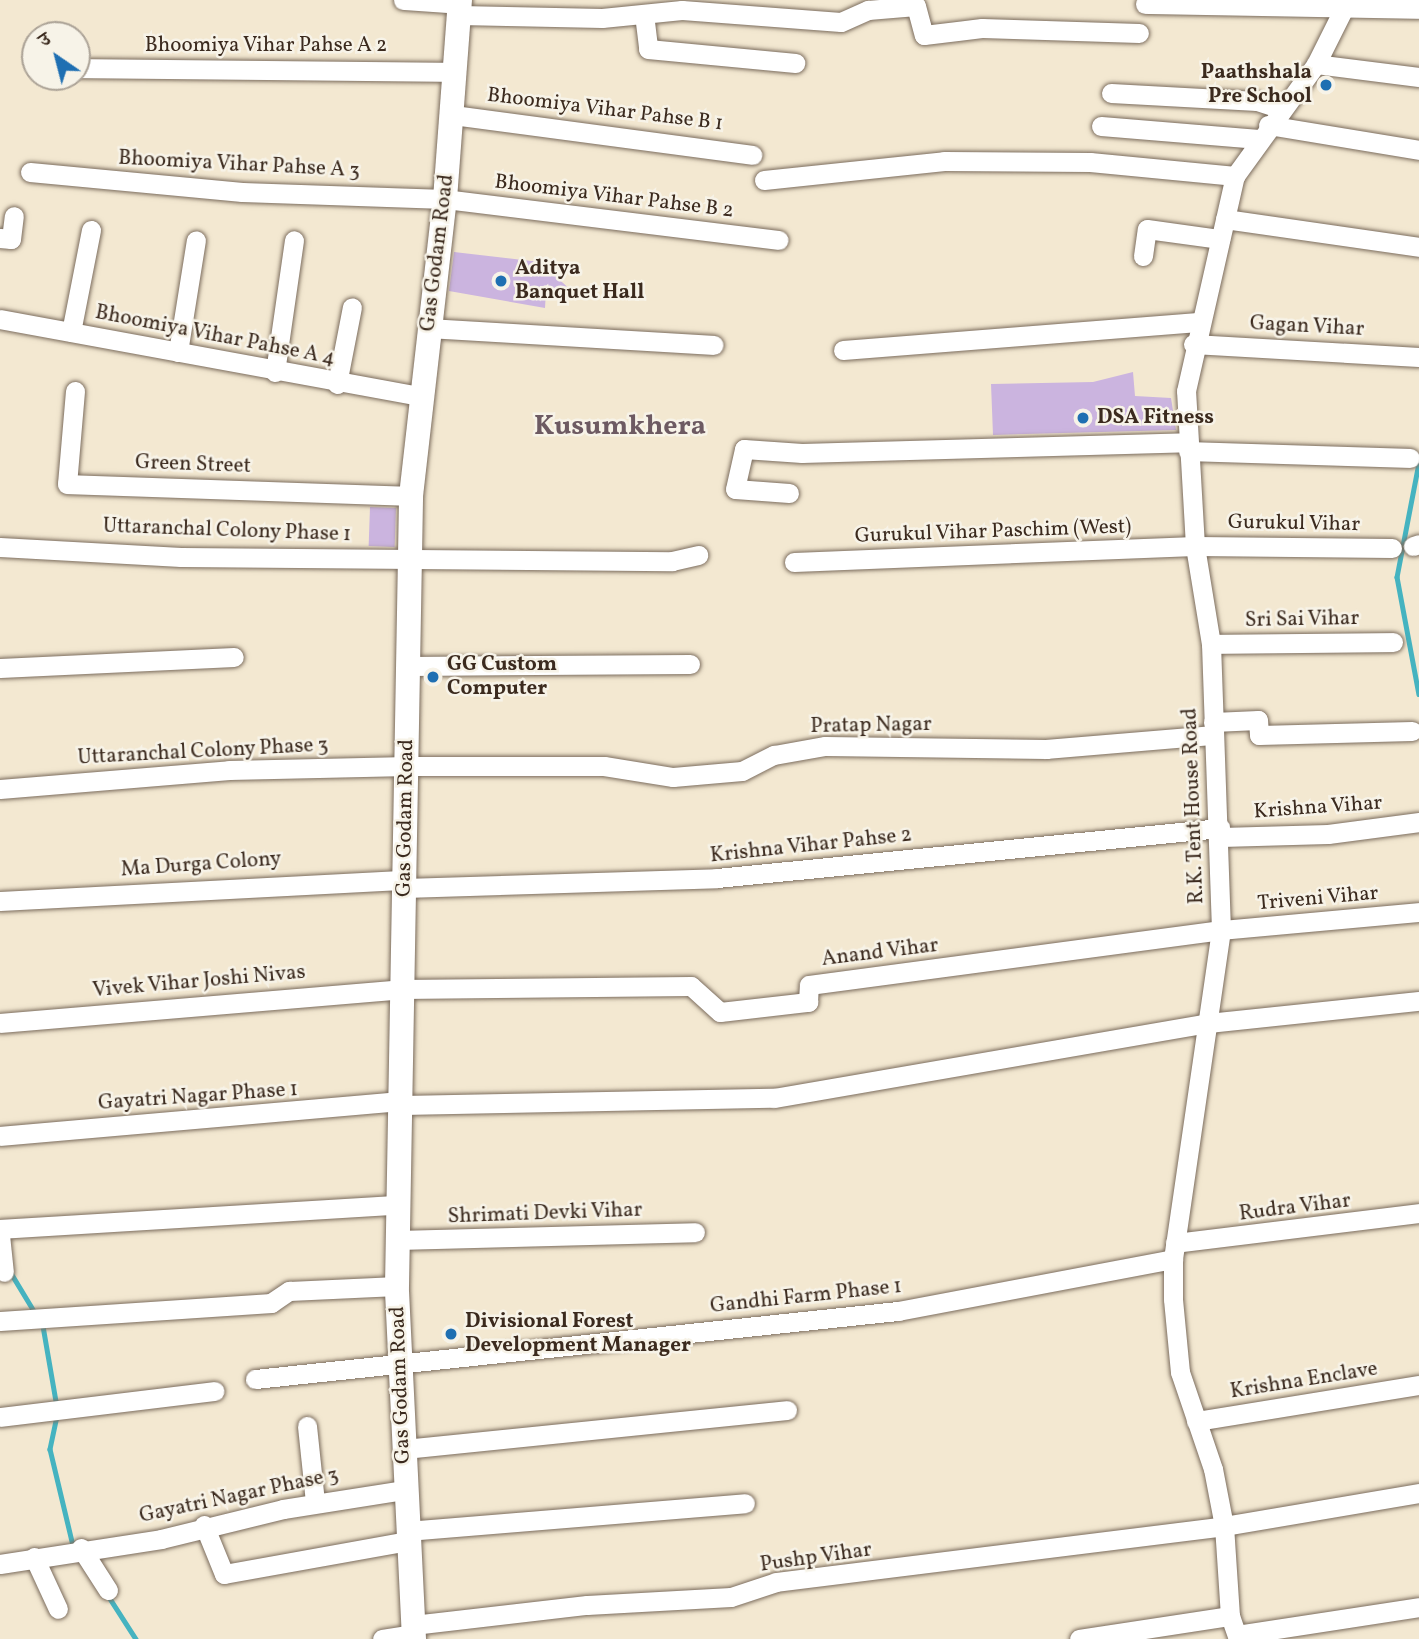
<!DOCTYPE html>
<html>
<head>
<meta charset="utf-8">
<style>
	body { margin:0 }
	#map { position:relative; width:1419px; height:1639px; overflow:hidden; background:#f3e8d1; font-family:Vollkorn,"Noto Serif Devanagari",serif }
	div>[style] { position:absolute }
	.stream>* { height:4.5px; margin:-2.25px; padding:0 2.25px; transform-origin:2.25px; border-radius:2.25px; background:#45b3c0 }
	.building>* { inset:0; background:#cbb4df; transform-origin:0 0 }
	.roads { filter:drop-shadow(0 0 2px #7b6c5d) drop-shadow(0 0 2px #7b6c5d) }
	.minor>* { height:19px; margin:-9.5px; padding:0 9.5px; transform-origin:9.5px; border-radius:9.5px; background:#fff }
	.major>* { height:24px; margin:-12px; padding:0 12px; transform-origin:12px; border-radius:12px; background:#fff }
	.dots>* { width:19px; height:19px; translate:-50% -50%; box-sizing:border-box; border:4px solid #f7f3e8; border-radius:50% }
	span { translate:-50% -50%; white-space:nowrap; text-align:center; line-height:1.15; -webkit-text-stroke:5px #f7f3e8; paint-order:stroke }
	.street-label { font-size:21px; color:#3b2a1e }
	.poi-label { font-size:21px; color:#3b2a1e; font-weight:700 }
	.right { translate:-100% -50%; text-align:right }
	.left { translate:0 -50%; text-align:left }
	.district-label { font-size:28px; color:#6d5a62; font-weight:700 }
	.north { position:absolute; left:21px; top:21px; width:70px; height:70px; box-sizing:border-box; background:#f7f3e8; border:2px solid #aca397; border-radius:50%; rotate:325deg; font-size:19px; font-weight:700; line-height:28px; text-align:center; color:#3b2a1e }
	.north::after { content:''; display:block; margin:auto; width:24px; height:32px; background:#1f6fb2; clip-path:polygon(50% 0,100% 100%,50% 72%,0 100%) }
</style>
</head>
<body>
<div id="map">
	<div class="stream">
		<div style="left:1419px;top:463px;width:116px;rotate:100.9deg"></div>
		<div style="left:1397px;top:577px;width:119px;rotate:79.4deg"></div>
		<div style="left:11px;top:1273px;width:44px;rotate:58.8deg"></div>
		<div style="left:43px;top:1326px;width:76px;rotate:80.2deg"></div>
		<div style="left:57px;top:1416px;width:34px;rotate:102deg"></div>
		<div style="left:50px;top:1449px;width:95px;rotate:76.6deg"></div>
		<div style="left:109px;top:1597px;width:50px;rotate:57.3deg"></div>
	</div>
	<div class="building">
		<div style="clip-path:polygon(454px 252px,540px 262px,574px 293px,546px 291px,545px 308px,449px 291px)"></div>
		<div style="clip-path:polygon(1133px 372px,1135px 396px,1171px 398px,1176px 430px,993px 435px,991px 384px,1093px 382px)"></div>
		<div style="left:370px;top:507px;width:26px;height:39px;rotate:2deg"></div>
	</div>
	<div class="roads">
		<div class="minor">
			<div style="left:403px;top:0;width:57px;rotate:4deg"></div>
			<div style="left:1145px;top:4px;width:274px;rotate:1deg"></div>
			<div style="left:644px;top:14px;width:35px;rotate:83deg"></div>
			<div style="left:648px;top:49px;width:148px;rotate:5.4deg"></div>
			<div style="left:459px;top:15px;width:143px;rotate:1.2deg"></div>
			<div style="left:602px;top:18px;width:80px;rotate:-5.7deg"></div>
			<div style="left:682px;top:10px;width:159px;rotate:4.3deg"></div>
			<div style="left:841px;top:22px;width:30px;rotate:-24deg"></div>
			<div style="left:868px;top:10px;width:48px;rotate:-4.8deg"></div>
			<div style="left:916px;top:6px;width:30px;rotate:75deg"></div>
			<div style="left:924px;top:35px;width:58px;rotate:-6.9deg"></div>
			<div style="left:982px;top:28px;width:157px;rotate:1.8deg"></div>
			<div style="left:1316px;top:64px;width:104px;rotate:7.2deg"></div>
			<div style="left:77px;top:68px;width:378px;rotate:0.6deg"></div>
			<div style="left:1111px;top:93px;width:146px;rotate:3.1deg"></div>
			<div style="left:1257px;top:101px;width:25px;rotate:18deg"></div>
			<div style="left:453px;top:115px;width:302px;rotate:7.6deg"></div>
			<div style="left:1268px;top:125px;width:153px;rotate:9.4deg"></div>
			<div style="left:1101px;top:126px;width:158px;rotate:4.7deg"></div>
			<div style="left:30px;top:172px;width:213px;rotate:5.4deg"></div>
			<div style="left:242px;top:192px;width:203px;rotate:2deg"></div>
			<div style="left:445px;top:199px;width:336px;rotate:7deg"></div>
			<div style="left:764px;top:180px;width:181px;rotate:-6deg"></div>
			<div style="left:944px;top:161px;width:146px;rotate:0.4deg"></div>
			<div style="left:1090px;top:162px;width:146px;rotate:5.5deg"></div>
			<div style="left:1225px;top:219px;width:196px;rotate:8.2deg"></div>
			<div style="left:0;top:238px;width:11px;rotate:5deg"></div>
			<div style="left:11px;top:239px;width:23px;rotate:-83deg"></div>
			<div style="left:1143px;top:256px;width:27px;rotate:-82deg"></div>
			<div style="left:1147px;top:229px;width:74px;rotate:7.8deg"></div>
			<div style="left:0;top:319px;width:428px;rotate:10.4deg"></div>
			<div style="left:429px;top:328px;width:285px;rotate:3.4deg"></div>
			<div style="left:71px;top:332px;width:104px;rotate:-78.9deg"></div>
			<div style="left:1193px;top:344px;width:226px;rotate:3.3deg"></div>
			<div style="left:843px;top:350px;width:356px;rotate:-4.5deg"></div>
			<div style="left:178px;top:352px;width:113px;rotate:-80.9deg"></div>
			<div style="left:275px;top:372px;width:133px;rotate:-81.8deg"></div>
			<div style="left:337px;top:384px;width:78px;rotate:-79deg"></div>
			<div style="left:75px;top:391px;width:93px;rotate:94.9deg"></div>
			<div style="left:67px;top:484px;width:344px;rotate:2deg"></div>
			<div style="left:1188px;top:451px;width:222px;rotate:1.8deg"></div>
			<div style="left:789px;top:493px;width:54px;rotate:-175.8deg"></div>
			<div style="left:735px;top:489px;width:41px;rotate:-77.3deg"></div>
			<div style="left:744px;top:449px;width:58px;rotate:3.9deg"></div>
			<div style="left:802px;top:453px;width:385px;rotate:-1.6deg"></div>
			<div style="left:1413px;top:546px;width:6px;rotate:-18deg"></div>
			<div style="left:0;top:547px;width:181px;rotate:3.2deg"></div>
			<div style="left:181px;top:557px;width:491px;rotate:0.5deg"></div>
			<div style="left:672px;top:561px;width:27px;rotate:-13deg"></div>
			<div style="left:794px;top:562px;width:401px;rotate:-2.3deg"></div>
			<div style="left:1195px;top:546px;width:197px;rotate:0.6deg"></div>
			<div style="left:1211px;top:644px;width:182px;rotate:-0.6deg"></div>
			<div style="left:409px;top:666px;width:281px;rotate:-0.4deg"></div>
			<div style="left:0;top:668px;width:234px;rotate:-2.7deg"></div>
			<div style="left:1213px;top:722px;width:45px;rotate:-2.5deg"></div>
			<div style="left:1258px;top:720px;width:15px;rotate:86deg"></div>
			<div style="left:1259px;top:735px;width:153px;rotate:-1.5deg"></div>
			<div style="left:0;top:789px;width:230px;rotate:-4.7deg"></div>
			<div style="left:229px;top:770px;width:179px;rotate:-1.3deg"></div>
			<div style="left:408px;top:766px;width:196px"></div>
			<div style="left:604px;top:766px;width:70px;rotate:9.1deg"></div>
			<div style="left:673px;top:777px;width:69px;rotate:-5deg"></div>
			<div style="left:742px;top:771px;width:36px;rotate:-27deg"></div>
			<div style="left:774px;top:755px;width:52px;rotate:-10deg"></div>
			<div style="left:825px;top:746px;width:221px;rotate:0.8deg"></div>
			<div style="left:1046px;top:749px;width:168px;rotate:-4.8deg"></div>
			<div style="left:1221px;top:837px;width:107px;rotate:-1.6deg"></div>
			<div style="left:1328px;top:834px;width:92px;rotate:-7.5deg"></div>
			<div style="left:404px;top:888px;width:313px;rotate:-1.8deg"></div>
			<div style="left:717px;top:878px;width:506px;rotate:-5.67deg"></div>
			<div style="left:0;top:901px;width:406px;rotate:-3deg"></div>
			<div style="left:0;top:1023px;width:402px;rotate:-4.8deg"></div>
			<div style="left:401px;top:989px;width:290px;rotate:-0.6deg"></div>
			<div style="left:691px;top:986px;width:39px;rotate:42deg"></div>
			<div style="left:720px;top:1012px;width:89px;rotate:-6.5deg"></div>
			<div style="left:808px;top:1002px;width:17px;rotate:-87deg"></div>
			<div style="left:809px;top:985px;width:416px;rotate:-7.6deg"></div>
			<div style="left:1221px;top:930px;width:199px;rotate:-5.2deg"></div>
			<div style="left:399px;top:1105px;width:375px;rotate:-1.1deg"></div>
			<div style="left:774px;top:1098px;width:440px;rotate:-9.8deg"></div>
			<div style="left:1208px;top:1023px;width:212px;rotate:-6deg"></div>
			<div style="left:0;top:1136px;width:401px;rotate:-5deg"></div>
			<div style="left:0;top:1229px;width:398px;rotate:-3.5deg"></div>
			<div style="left:0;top:1235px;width:37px;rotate:84deg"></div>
			<div style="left:397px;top:1240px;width:298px;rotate:-1.5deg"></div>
			<div style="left:1175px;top:1243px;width:246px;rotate:-7deg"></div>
			<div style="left:0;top:1321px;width:272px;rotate:-3.8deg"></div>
			<div style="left:271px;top:1303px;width:22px;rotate:-34deg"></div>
			<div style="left:289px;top:1291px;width:108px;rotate:-2.7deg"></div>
			<div style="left:255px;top:1379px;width:647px;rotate:-6.04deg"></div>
			<div style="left:898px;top:1311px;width:280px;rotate:-10.7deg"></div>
			<div style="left:0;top:1417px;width:216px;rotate:-6.9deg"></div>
			<div style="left:1196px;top:1421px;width:226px;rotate:-9.2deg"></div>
			<div style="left:307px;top:1426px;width:76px;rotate:84deg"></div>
			<div style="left:404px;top:1449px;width:385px;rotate:-5.8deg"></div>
			<div style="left:204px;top:1525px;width:53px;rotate:67.8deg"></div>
			<div style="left:224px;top:1574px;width:186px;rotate:-10.2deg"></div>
			<div style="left:407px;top:1531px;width:339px;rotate:-4.7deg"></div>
			<div style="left:81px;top:1548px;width:50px;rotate:57.3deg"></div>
			<div style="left:34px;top:1557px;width:57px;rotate:65.2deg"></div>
			<div style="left:0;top:1564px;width:163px;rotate:-8.8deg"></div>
			<div style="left:161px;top:1539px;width:126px;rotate:-13.8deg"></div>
			<div style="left:283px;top:1509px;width:123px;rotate:-8.9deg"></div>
			<div style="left:413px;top:1625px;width:175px;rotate:-6.6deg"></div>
			<div style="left:587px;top:1605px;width:144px;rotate:-3.2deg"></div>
			<div style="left:731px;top:1597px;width:47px;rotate:-18.4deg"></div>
			<div style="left:776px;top:1582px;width:451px;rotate:-7.1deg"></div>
			<div style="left:1224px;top:1526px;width:198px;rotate:-9.6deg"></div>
			<div style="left:1237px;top:1635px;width:184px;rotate:-8.7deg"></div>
			<div style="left:382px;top:1639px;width:31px;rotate:-9deg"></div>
			<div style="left:1079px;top:1639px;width:153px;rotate:-8.7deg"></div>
			<div style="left:1238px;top:1639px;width:24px;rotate:-109deg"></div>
			<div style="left:1230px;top:1616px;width:90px;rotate:-93.8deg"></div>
			<div style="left:1224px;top:1526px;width:58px;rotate:-100.9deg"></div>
			<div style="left:1213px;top:1469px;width:102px;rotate:-108.8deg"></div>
			<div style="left:1180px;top:1372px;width:73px;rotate:-95.5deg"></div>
			<div style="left:1173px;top:1299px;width:40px;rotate:-90deg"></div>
			<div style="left:1173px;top:1259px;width:332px;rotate:-81.7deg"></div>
			<div style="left:1221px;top:930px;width:286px;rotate:-92deg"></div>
			<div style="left:1211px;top:644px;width:99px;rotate:-99.3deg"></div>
			<div style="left:1195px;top:546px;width:155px;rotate:-93.3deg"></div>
			<div style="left:1186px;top:391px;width:221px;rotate:-77.2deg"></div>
			<div style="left:1235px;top:176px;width:138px;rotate:-54.1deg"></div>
			<div style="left:1316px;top:64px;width:72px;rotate:-63.4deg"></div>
		</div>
		<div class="major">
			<div style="left:414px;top:1639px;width:353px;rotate:-92.8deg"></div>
			<div style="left:397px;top:1286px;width:790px;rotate:-88.98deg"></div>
			<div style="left:411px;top:496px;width:299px;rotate:-83.5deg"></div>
			<div style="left:445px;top:199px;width:200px;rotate:-85.7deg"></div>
		</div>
	</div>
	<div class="dots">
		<div style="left:1326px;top:85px;background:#1f6fb2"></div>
		<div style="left:501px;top:281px;background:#1f6fb2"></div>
		<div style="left:1083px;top:418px;background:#1f6fb2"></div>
		<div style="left:433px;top:677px;background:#1f6fb2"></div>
		<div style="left:451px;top:1334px;background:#1f6fb2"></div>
	</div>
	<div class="street-label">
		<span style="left:266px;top:46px">Bhoomiya Vihar Pahse A 2</span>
		<span style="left:605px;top:110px;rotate:7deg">Bhoomiya Vihar Pahse B 1</span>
		<span style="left:239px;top:165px;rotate:3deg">Bhoomiya Vihar Pahse A 3</span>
		<span style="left:614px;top:197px;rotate:7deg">Bhoomiya Vihar Pahse B 2</span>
		<span style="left:438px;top:253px;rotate:-83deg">Gas Godam Road</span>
		<span style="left:1307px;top:327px;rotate:3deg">Gagan Vihar</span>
		<span style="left:215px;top:336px;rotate:11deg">Bhoomiya Vihar Pahse A 4</span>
		<span style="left:193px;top:465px;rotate:2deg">Green Street</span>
		<span style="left:1294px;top:524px;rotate:1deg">Gurukul Vihar</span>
		<span style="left:227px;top:531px;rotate:2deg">Uttaranchal Colony Phase 1</span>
		<span style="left:993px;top:532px;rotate:-2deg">Gurukul Vihar Paschim (West)</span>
		<span style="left:1302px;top:620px;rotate:-1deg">Sri Sai Vihar</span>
		<span style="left:871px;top:726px;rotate:-1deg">Pratap Nagar</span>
		<span style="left:203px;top:752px;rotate:-3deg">Uttaranchal Colony Phase 3</span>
		<span style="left:1194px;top:806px;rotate:-92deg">R.K. Tent House Road</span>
		<span style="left:1318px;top:808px;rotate:-4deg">Krishna Vihar</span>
		<span style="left:406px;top:818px;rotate:-89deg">Gas Godam Road</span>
		<span style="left:811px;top:846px;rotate:-6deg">Krishna Vihar Pahse 2</span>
		<span style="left:201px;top:865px;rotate:-4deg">Ma Durga Colony</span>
		<span style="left:1318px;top:899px;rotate:-5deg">Triveni Vihar</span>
		<span style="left:880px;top:953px;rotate:-7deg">Anand Vihar</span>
		<span style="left:199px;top:982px;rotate:-5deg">Vivek Vihar Joshi Nivas</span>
		<span style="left:198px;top:1097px;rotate:-4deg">Gayatri Nagar Phase 1</span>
		<span style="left:1295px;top:1208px;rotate:-7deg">Rudra Vihar</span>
		<span style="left:545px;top:1214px;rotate:-2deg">Shrimati Devki Vihar</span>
		<span style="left:806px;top:1297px;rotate:-6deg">Gandhi Farm Phase 1</span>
		<span style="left:1304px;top:1381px;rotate:-9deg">Krishna Enclave</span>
		<span style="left:401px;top:1385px;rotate:-92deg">Gas Godam Road</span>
		<span style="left:239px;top:1496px;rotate:-12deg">Gayatri Nagar Phase 3</span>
		<span style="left:816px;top:1558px;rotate:-8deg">Pushp Vihar</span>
	</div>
	<div class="poi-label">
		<span class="right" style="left:1312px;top:85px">Paathshala<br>Pre School</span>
		<span class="left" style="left:515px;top:281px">Aditya<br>Banquet Hall</span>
		<span class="left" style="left:1097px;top:418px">DSA Fitness</span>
		<span class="left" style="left:447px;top:677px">GG Custom<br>Computer</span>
		<span class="left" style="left:465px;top:1334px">Divisional Forest<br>Development Manager</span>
	</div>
	<div class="district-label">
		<span style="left:620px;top:427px">Kusumkhera</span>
	</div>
	<div class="north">उ</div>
</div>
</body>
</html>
